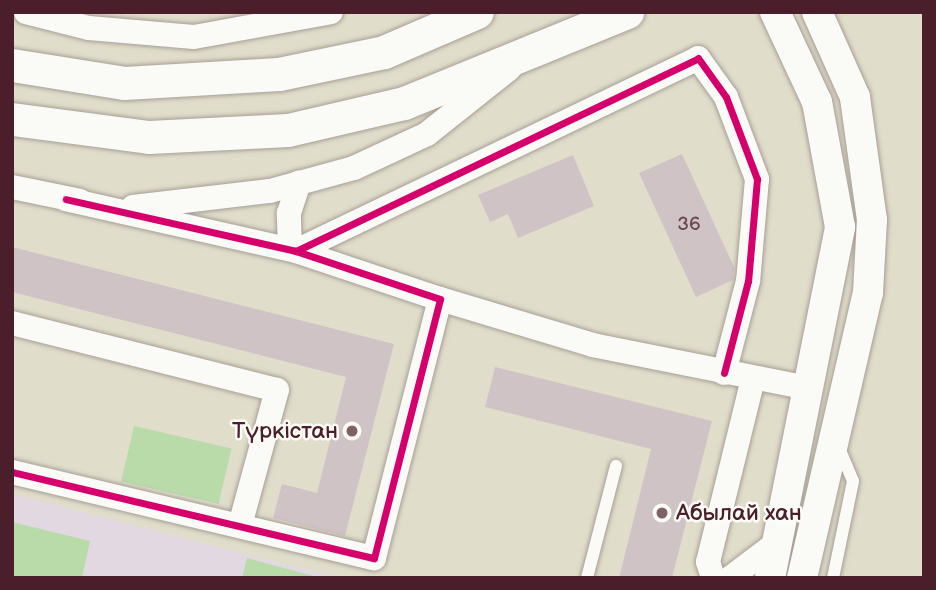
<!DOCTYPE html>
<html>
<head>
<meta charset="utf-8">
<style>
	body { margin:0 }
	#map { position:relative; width:936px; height:590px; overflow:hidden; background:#e1ddcb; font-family:"Balsamiq Sans",sans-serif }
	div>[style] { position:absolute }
	.built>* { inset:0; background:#e2d8e1 }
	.green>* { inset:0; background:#b9daa9; transform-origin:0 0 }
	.building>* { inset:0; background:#d0c3c6 }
	.roads { filter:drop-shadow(0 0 2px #a79f96) drop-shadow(0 0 2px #a79f96) }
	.service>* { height:12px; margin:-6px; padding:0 6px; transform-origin:6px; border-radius:6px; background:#fafaf7 }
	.minor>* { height:24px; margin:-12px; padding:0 12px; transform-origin:12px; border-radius:12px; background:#fafaf7 }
	.tertiary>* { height:30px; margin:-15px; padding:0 15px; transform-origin:15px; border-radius:15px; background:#fafaf7 }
	.secondary>* { height:33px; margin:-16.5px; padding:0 16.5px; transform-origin:16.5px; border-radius:16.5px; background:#fafaf7 }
	.cycleway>* { height:7px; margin:-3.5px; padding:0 3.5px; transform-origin:3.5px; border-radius:3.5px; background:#d6006c }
	.dots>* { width:19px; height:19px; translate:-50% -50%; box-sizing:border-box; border:4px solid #fdfcf7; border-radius:50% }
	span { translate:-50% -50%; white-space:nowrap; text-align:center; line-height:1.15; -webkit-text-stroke:5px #fdfcf7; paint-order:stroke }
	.number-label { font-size:19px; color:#6c4852 }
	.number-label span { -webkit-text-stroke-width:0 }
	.poi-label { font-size:23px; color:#4a1f2b }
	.right { translate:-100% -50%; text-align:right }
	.left { translate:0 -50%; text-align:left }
	.frame { position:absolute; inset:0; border:14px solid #4a1f2b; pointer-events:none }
</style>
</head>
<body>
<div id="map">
	<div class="built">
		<div style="clip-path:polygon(12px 494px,339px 578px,12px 578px)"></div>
	</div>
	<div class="green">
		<div style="left:134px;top:426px;width:100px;height:57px;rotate:13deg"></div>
		<div style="clip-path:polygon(12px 522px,90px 541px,82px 578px,12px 578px)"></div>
		<div style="clip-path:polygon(247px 558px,321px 578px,242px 578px)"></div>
	</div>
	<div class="building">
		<div style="clip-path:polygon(682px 154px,734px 267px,733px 280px,696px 297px,639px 173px)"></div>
		<div style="clip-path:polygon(573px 155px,594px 206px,518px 238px,508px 214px,490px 222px,478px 195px)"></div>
		<div style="clip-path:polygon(12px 247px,394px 344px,345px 536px,273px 518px,282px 484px,317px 493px,346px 377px,12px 292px)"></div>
		<div style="clip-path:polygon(495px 367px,712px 421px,672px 578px,619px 578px,651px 449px,485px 407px)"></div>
	</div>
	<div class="roads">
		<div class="service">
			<div style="left:587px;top:578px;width:116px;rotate:-75.5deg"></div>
			<div style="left:833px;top:578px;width:99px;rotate:-78.3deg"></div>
			<div style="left:853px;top:481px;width:41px;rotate:-112.8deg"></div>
		</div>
		<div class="minor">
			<div style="left:26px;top:12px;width:65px;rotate:14.3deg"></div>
			<div style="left:89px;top:28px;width:105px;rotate:4.9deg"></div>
			<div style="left:194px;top:37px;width:139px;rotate:-10.3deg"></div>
			<div style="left:12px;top:187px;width:69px;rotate:11.6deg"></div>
			<div style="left:133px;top:207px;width:138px;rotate:-6.7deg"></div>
			<div style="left:270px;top:191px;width:87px;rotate:-15.3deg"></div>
			<div style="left:354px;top:168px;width:81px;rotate:-25deg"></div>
			<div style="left:427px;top:134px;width:106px;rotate:-38.5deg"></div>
			<div style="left:290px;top:249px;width:36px;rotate:-92deg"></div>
			<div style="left:289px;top:213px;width:32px;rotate:-72deg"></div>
			<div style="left:296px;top:251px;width:446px;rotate:-25.6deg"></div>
			<div style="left:698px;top:58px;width:48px;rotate:54.3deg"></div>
			<div style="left:726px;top:97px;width:88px;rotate:69.3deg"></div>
			<div style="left:757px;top:179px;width:102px;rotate:95deg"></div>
			<div style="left:748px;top:281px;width:95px;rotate:104.6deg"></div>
			<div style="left:440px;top:299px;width:160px;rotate:16.7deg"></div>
			<div style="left:593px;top:345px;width:220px;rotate:11.3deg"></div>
			<div style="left:12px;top:323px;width:273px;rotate:14.2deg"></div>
			<div style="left:277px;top:390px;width:140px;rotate:105.3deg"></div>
			<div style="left:12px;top:472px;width:372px;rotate:13.4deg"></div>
			<div style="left:374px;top:558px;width:267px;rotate:-75.7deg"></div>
			<div style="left:440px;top:299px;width:152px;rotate:-161.6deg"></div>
			<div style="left:296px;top:251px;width:236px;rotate:-167.3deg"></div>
			<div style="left:713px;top:578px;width:17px;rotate:-107deg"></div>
			<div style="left:708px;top:562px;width:188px;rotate:-76.2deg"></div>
			<div style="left:730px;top:578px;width:61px;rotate:-37.1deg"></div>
		</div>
		<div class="tertiary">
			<div style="left:770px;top:578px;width:358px;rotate:-78.7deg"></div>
			<div style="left:840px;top:227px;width:127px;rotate:-100.4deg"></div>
			<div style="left:817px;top:102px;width:99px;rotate:-115deg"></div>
			<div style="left:802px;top:578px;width:293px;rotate:-77deg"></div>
			<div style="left:868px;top:293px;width:73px;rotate:-86.9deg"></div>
			<div style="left:872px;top:220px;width:124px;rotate:-97.9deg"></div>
			<div style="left:855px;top:97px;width:93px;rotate:-114.1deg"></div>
		</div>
		<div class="secondary">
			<div style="left:12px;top:65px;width:113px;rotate:9.1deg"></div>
			<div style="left:124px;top:83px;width:155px;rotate:-3.3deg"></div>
			<div style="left:279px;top:74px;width:107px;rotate:-11.8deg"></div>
			<div style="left:384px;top:52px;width:101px;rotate:-23.3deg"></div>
			<div style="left:12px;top:119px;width:138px;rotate:7.5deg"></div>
			<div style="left:149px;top:137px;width:139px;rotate:-2.9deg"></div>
			<div style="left:288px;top:130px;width:119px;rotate:-13.1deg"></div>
			<div style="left:404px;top:103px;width:241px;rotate:-22.2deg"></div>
		</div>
	</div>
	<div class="cycleway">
		<div style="left:296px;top:251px;width:446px;rotate:-25.6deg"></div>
		<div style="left:698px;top:58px;width:48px;rotate:54.3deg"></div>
		<div style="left:726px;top:97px;width:88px;rotate:69.3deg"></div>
		<div style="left:757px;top:179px;width:102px;rotate:95deg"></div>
		<div style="left:748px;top:281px;width:95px;rotate:104.6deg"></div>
		<div style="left:12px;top:472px;width:372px;rotate:13.4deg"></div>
		<div style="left:374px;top:558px;width:267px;rotate:-75.7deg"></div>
		<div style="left:440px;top:299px;width:152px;rotate:-161.6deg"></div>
		<div style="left:296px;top:251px;width:236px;rotate:-167.3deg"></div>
	</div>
	<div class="dots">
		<div style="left:352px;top:431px;background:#7f6263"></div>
		<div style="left:662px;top:513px;background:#7f6263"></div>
	</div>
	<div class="number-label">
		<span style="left:689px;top:225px">36</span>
	</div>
	<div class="poi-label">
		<span class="right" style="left:338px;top:431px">Түркістан</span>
		<span class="left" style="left:676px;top:513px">Абылай хан</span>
	</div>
	<div class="frame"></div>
</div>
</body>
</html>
